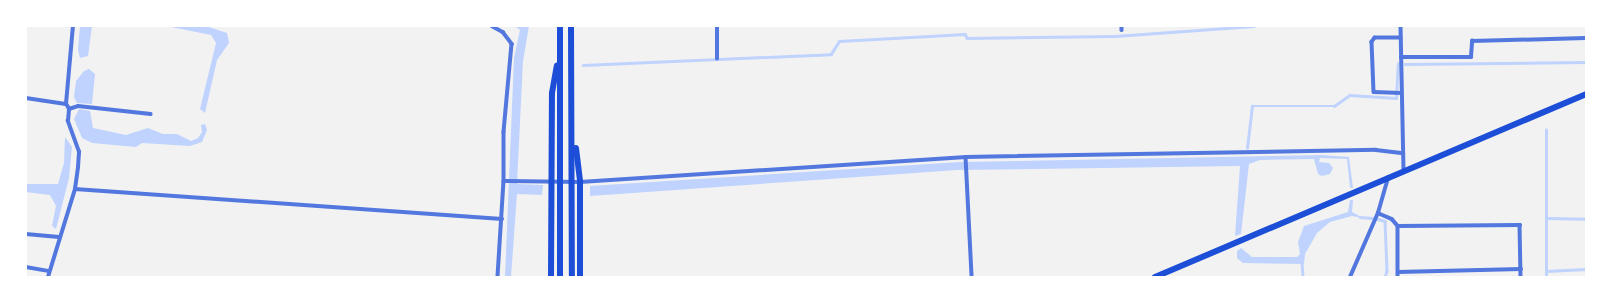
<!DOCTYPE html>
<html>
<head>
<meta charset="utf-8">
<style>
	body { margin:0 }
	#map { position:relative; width:1612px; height:303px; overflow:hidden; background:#f2f2f2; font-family:"Titillium Web",sans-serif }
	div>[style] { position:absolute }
	.water>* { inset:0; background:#bfd3fe }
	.stream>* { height:2.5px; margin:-1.25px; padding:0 1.25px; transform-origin:1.25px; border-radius:1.25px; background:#bfd3fe }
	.minor>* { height:3.5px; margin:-1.75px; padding:0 1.75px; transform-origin:1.75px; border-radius:1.75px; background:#5277de }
	.trunk>* { height:6px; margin:-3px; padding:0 3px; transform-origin:3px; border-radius:3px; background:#1d4ed8 }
	span { translate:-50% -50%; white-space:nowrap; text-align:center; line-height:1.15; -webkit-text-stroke:3px #fff; paint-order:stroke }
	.frame { position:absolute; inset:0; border:27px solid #fff; pointer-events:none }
</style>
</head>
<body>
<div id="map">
	<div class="water">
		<div style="clip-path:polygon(80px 26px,92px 26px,88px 56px,80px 58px,78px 50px)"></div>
		<div style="clip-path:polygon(166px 26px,206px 26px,227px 33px,229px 43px,217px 60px,205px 113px,200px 109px,216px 43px,211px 35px)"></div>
		<div style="clip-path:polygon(515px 26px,529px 26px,523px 61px,517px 184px,543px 185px,542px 195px,517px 194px,511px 277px,505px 277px,514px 58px,520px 30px)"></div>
		<div style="clip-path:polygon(89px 69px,95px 74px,92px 104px,77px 103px,74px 97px,76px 81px,84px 71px)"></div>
		<div style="clip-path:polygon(79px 109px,90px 111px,93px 128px,126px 135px,148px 128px,163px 134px,177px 134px,191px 141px,198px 138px,202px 132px,201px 125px,205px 124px,207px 130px,202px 142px,190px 146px,142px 143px,136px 147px,92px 143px,82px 138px,74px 119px)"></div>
		<div style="clip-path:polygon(65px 137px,72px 147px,69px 178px,56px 229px,52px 226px,56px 206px,50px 195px,26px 192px,26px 184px,58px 184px,64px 163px)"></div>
		<div style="clip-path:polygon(1322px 155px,1349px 157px,1353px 188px,1350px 188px,1347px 159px,1320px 158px,1319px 162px,1329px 163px,1333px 168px,1330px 174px,1322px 176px,1318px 174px,1314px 159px,1260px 160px,1249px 164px,1241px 234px,1235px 236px,1240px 166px,957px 170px,590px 196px,590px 186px,960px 162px)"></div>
		<div style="clip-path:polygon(1350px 200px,1353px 200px,1352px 212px,1363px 218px,1352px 216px,1330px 222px,1317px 233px,1305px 254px,1304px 264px,1243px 263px,1237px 258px,1237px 251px,1241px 248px,1252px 257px,1297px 257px,1300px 254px,1298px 242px,1304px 226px,1348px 212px)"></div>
	</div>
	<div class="stream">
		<div style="left:1405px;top:64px;width:181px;rotate:-0.6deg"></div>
		<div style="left:583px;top:65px;width:248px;rotate:-2.5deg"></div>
		<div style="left:831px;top:54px;width:15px;rotate:-58deg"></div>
		<div style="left:839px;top:41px;width:126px;rotate:-3.2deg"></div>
		<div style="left:965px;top:34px;width:4px;rotate:63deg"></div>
		<div style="left:967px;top:38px;width:148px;rotate:-0.8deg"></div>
		<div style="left:1115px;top:36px;width:139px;rotate:-4.1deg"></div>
		<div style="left:1247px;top:148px;width:42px;rotate:-83.2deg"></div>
		<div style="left:1252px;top:106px;width:82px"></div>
		<div style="left:1334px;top:106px;width:19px;rotate:-35deg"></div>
		<div style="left:1350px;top:95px;width:46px;rotate:3.7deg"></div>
		<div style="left:1396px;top:98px;width:34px;rotate:-87deg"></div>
		<div style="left:1360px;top:217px;width:12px;rotate:5deg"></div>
		<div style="left:1547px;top:218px;width:39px;rotate:1deg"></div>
		<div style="left:1378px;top:219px;width:7px;rotate:16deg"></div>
		<div style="left:1385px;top:221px;width:50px;rotate:87.7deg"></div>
		<div style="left:1387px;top:271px;width:6px;rotate:108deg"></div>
		<div style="left:1302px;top:262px;width:15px;rotate:86deg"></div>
		<div style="left:1546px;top:271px;width:40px;rotate:-2.9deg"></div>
		<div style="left:1546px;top:277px;width:147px;rotate:-90deg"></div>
	</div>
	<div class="minor">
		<div style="left:492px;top:26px;width:13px;rotate:29deg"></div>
		<div style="left:503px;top:32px;width:15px;rotate:53deg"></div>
		<div style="left:512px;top:44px;width:88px;rotate:95.2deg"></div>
		<div style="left:504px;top:132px;width:49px;rotate:90deg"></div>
		<div style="left:504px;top:181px;width:96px;rotate:93.6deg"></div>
		<div style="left:1122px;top:26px;width:4px;rotate:90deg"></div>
		<div style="left:1401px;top:26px;width:144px;rotate:88.8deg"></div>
		<div style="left:1401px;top:38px;width:26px;rotate:180deg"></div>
		<div style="left:1375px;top:38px;width:5px;rotate:127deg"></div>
		<div style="left:1372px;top:42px;width:50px;rotate:87.7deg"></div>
		<div style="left:1374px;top:92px;width:27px;rotate:2deg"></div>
		<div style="left:1401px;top:57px;width:70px"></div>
		<div style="left:1471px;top:57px;width:16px;rotate:-86deg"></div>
		<div style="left:1472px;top:41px;width:114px;rotate:-1.5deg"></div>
		<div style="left:717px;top:59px;width:33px;rotate:-90deg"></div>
		<div style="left:26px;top:98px;width:40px;rotate:8.5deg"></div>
		<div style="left:69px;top:109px;width:9px;rotate:-18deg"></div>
		<div style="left:78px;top:106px;width:73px;rotate:6.3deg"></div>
		<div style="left:966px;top:157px;width:120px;rotate:87.1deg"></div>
		<div style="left:504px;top:181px;width:76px;rotate:0.8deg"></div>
		<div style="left:580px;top:182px;width:387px;rotate:-3.7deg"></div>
		<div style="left:966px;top:157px;width:410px;rotate:-1deg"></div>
		<div style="left:1376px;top:150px;width:25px;rotate:7deg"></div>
		<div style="left:75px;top:189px;width:428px;rotate:4deg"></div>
		<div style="left:1378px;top:213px;width:15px;rotate:23deg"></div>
		<div style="left:1392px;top:219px;width:9px;rotate:49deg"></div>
		<div style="left:1398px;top:226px;width:51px;rotate:90deg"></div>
		<div style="left:1398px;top:226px;width:122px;rotate:-0.5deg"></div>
		<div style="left:1520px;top:225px;width:52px;rotate:88.9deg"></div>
		<div style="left:26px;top:234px;width:33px;rotate:5deg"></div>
		<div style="left:26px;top:267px;width:22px;rotate:10deg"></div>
		<div style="left:1398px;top:272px;width:123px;rotate:-1.4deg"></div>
		<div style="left:48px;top:277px;width:92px;rotate:-72.9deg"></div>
		<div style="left:75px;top:189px;width:22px;rotate:-82deg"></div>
		<div style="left:78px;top:167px;width:15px;rotate:-86deg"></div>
		<div style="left:79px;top:152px;width:33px;rotate:-110deg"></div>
		<div style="left:68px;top:121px;width:12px;rotate:-85deg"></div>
		<div style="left:69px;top:109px;width:6px;rotate:-121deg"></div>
		<div style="left:66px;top:104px;width:78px;rotate:-84.9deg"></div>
		<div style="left:1350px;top:277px;width:70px;rotate:-66.4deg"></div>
		<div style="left:1378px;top:213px;width:37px;rotate:-74deg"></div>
	</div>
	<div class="trunk">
		<div style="left:571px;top:26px;width:251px;rotate:89.8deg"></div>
		<div style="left:576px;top:148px;width:34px;rotate:83deg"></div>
		<div style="left:580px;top:182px;width:95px;rotate:90deg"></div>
		<div style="left:551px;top:277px;width:184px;rotate:-89.7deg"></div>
		<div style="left:552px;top:93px;width:28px;rotate:-80deg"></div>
		<div style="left:560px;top:277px;width:251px;rotate:-90deg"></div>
		<div style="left:1155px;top:277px;width:468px;rotate:-23deg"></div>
	</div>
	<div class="frame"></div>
</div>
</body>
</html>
